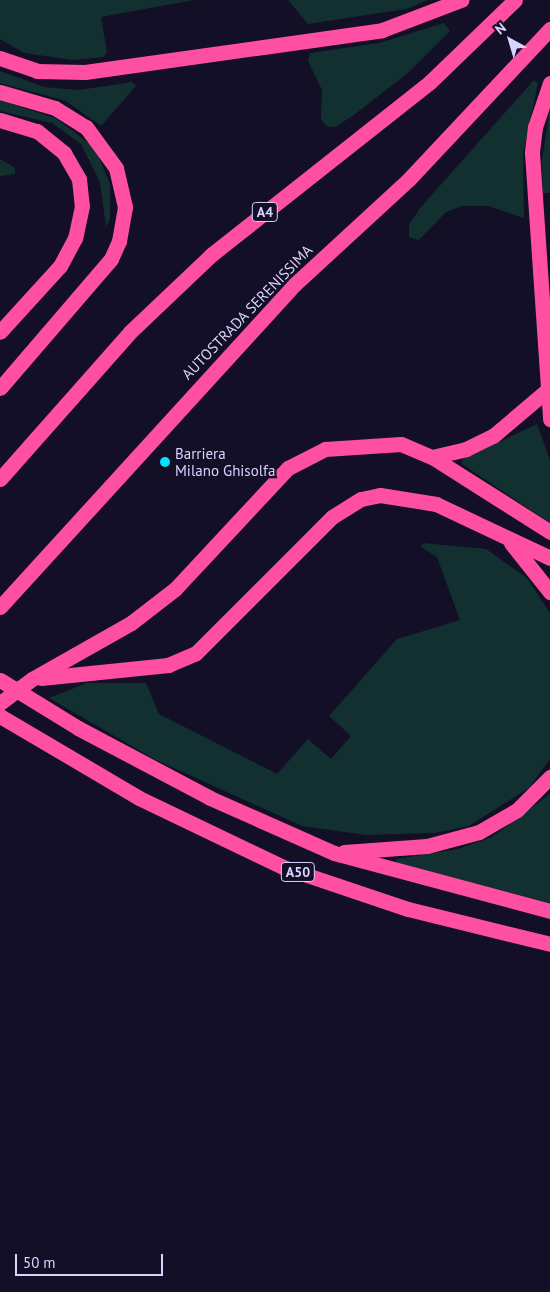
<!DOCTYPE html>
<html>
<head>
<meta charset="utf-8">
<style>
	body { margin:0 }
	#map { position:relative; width:550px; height:1292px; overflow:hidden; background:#130f26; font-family:"PT Sans",sans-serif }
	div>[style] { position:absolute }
	.green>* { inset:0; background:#12302f }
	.highway>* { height:15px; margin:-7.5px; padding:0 7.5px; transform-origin:7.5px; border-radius:7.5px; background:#ff4fa3 }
	.highway-bridge>* { height:15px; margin:-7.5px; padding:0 7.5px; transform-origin:7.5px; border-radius:7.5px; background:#ff4fa3 }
	.dots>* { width:14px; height:14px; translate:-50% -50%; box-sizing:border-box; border:2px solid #130f26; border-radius:50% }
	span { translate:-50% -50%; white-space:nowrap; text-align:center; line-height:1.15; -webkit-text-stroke:4.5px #130f26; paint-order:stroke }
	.shield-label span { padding:1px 4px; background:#130f26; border:1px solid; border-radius:4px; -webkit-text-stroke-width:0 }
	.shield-label { font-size:14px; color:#d9d4ff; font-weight:700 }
	.street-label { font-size:15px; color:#d9d4ff }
	.poi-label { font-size:15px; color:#d9d4ff }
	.left { translate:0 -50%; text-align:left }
	.north { position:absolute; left:485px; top:15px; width:50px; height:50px; -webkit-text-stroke:4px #130f26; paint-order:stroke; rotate:321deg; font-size:14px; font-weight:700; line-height:20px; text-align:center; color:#d9d4ff }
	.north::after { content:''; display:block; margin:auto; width:18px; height:22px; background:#d9d4ff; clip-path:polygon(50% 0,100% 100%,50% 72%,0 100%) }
	.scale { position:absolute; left:15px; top:1254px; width:148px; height:22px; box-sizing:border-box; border:2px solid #d9d4ff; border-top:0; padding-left:6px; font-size:15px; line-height:18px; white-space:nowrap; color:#d9d4ff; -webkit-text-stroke:4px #130f26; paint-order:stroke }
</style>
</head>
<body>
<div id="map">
	<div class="green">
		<div style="clip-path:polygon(0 0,194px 0,101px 17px,107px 52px,104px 57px,73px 60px,24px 53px,0 39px)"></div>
		<div style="clip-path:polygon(288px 0,428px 0,406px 9px,308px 24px)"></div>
		<div style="clip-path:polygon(444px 23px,450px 31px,408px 73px,354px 115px,335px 127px,326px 126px,321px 119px,322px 90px,308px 61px,310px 53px,379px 43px)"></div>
		<div style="clip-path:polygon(0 71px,44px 87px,79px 90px,132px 82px,136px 86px,101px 126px,66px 101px,0 83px)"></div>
		<div style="clip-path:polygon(534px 80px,538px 83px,523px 154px,524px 218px,488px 206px,462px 206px,446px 212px,419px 240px,409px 237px,409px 225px,420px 208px)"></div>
		<div style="clip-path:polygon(0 100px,57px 119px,95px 148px,110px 184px,110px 219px,106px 227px,100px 182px,81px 144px,52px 123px,0 111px)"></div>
		<div style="clip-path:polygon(550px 108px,550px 193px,543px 193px,542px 160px)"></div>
		<div style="clip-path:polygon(0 159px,15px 168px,15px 174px,0 176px)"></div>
		<div style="clip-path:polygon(537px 424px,550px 460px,550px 523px,462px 464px,463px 459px)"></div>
		<div style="clip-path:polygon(423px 543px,486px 549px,527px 578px,550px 613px,550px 759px,529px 788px,469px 826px,435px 833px,366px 835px,302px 826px,154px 759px,49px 698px,87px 683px,146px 683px,159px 714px,277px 774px,308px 739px,331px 759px,351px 736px,329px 716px,397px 639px,460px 620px,437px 557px,421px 547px)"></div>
		<div style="clip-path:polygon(550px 794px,550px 903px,396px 863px,396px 859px,458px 849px,492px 837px)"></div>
	</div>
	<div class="highway">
		<div style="left:0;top:58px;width:39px;rotate:19deg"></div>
		<div style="left:37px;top:71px;width:48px;rotate:1.2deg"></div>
		<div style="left:85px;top:72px;width:300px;rotate:-8deg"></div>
		<div style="left:382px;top:30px;width:85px;rotate:-20.8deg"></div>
		<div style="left:550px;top:83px;width:46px;rotate:108.8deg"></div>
		<div style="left:535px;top:127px;width:26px;rotate:97deg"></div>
		<div style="left:532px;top:153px;width:267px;rotate:86.1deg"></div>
		<div style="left:0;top:92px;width:57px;rotate:16.2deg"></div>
		<div style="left:55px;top:108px;width:36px;rotate:32deg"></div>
		<div style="left:86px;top:127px;width:51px;rotate:53.8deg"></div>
		<div style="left:116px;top:168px;width:40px;rotate:77deg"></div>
		<div style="left:125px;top:207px;width:35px;rotate:100deg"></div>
		<div style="left:119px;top:241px;width:20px;rotate:114deg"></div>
		<div style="left:111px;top:259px;width:170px;rotate:130.7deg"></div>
		<div style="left:0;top:120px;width:39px;rotate:17deg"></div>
		<div style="left:37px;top:131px;width:35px;rotate:39deg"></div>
		<div style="left:64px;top:153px;width:30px;rotate:60deg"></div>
		<div style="left:79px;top:179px;width:27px;rotate:84deg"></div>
		<div style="left:82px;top:206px;width:33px;rotate:102deg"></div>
		<div style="left:75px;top:238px;width:32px;rotate:118deg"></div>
		<div style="left:60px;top:266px;width:89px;rotate:132.3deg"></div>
		<div style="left:432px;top:457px;width:35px;rotate:-13deg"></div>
		<div style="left:466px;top:449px;width:30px;rotate:-26deg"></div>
		<div style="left:493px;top:436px;width:70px;rotate:-40.3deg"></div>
		<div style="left:0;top:479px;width:196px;rotate:-48.5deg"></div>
		<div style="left:130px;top:332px;width:112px;rotate:-43.5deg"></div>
		<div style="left:211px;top:255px;width:279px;rotate:-38.3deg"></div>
		<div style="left:430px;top:82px;width:118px;rotate:-44deg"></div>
		<div style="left:511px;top:543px;width:63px;rotate:51.5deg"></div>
		<div style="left:0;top:607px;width:437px;rotate:-47.6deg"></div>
		<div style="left:295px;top:284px;width:155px;rotate:-42.6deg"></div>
		<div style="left:409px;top:179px;width:206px;rotate:-46.8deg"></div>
		<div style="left:41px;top:678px;width:128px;rotate:-5.8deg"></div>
		<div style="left:168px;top:665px;width:30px;rotate:-23deg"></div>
		<div style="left:196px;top:653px;width:192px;rotate:-45deg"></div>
		<div style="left:332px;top:517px;width:34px;rotate:-32deg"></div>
		<div style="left:361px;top:499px;width:19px;rotate:-12deg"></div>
		<div style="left:380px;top:495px;width:57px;rotate:9.1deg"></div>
		<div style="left:436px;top:504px;width:126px;rotate:25.3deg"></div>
		<div style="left:0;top:703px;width:40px;rotate:-37deg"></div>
		<div style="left:32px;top:679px;width:114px;rotate:-29.5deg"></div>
		<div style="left:131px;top:623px;width:56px;rotate:-37.7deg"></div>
		<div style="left:175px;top:589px;width:166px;rotate:-47deg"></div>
		<div style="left:288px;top:468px;width:42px;rotate:-27.2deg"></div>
		<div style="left:325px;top:449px;width:76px;rotate:-3.8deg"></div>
		<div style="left:401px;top:444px;width:34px;rotate:23deg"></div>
		<div style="left:432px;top:457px;width:140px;rotate:32.4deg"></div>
		<div style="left:0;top:716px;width:161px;rotate:30.5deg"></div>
		<div style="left:139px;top:798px;width:160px;rotate:25.6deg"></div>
		<div style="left:283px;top:867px;width:132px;rotate:18.6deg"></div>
		<div style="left:408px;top:909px;width:146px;rotate:13.8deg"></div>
		<div style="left:78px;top:728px;width:149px;rotate:27.9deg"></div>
		<div style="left:210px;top:798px;width:136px;rotate:23.9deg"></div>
		<div style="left:334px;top:853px;width:224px;rotate:15deg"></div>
		<div style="left:344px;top:852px;width:83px;rotate:-4.1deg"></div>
		<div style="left:427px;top:846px;width:54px;rotate:-15.1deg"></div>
		<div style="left:479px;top:832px;width:44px;rotate:-30.1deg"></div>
		<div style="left:517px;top:810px;width:47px;rotate:-45deg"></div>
	</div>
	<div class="highway-bridge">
		<div style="left:0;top:680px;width:92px;rotate:31.6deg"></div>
	</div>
	<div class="dots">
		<div style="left:165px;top:462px;background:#00e5ff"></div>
	</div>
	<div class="shield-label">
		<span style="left:265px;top:212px">A4</span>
		<span style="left:298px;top:872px">A50</span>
	</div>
	<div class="street-label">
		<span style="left:247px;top:312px;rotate:-46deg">AUTOSTRADA SERENISSIMA</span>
	</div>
	<div class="poi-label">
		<span class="left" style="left:175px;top:462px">Barriera<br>Milano Ghisolfa</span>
	</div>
	<div class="north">N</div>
	<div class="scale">50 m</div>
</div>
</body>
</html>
